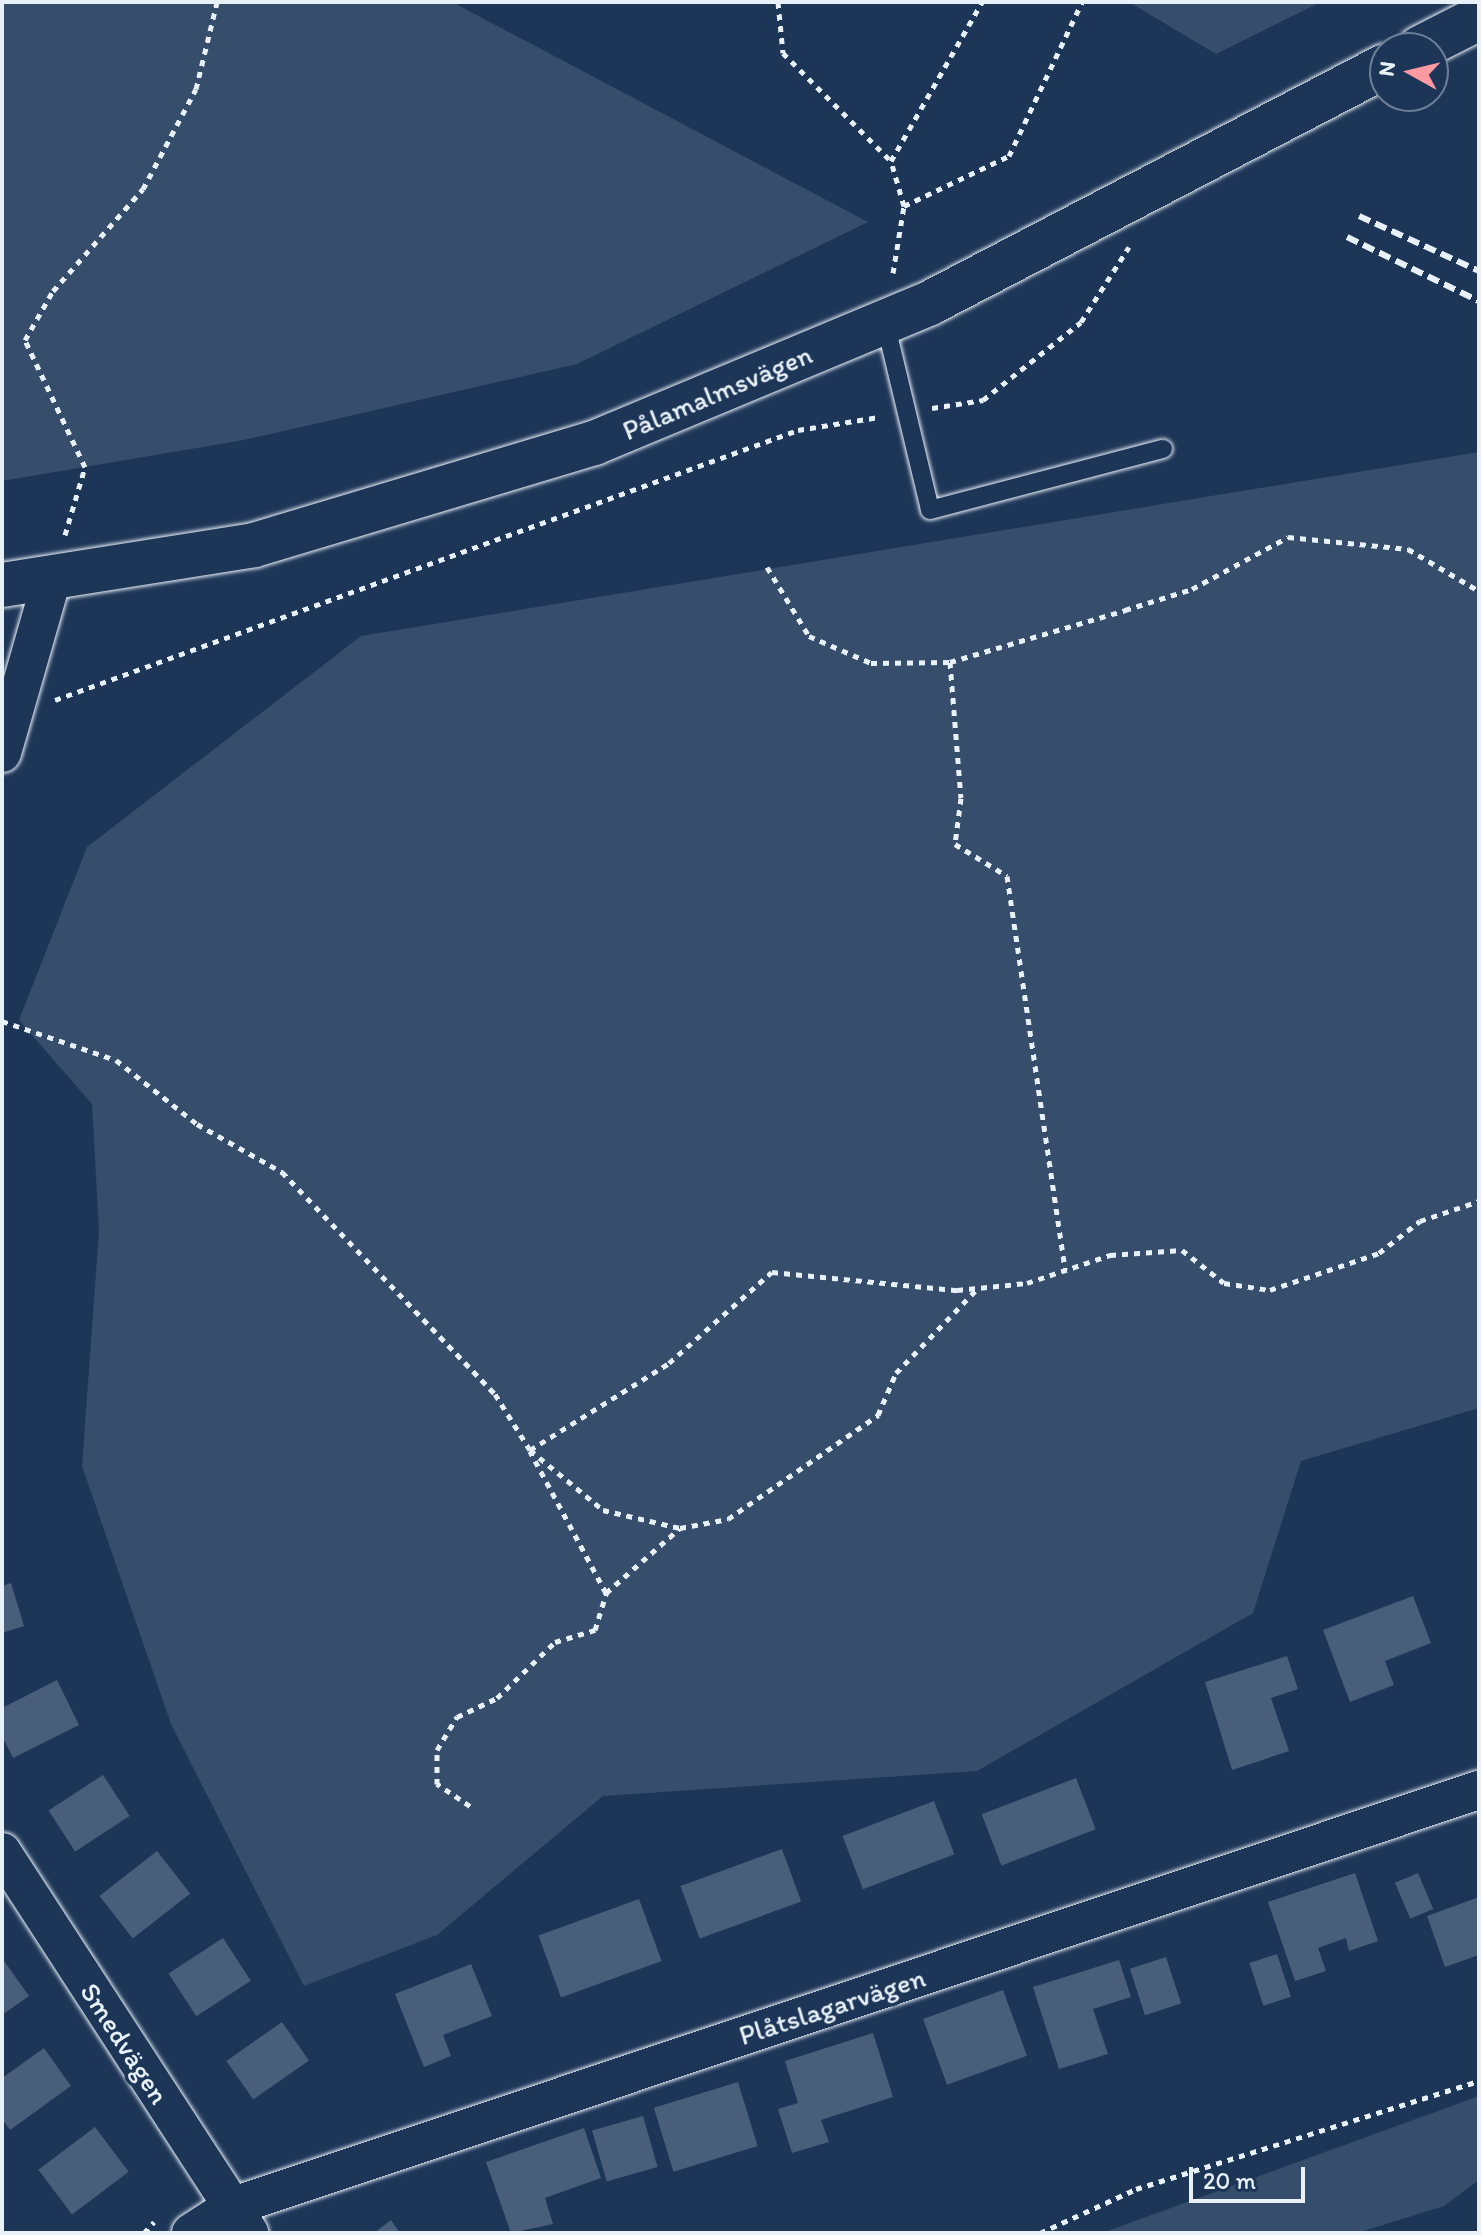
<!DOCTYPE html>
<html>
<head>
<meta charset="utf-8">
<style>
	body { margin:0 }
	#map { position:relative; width:1481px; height:2235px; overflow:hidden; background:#1d3557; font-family:Itim,sans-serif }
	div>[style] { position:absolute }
	.green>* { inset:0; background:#374d6c }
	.building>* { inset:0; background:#495e7a; transform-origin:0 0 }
	.path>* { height:5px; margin-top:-2.5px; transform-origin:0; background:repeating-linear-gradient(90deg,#e8f1f8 0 6px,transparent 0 12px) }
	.roads { filter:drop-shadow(0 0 2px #e8f1f8) drop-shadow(0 0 2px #e8f1f8) }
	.lane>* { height:18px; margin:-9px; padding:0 9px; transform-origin:9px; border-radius:9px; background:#1d3557 }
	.street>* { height:38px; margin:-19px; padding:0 19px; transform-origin:19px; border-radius:19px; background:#1d3557 }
	.secondary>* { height:44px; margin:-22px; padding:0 22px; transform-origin:22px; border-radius:22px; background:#1d3557 }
	.rail>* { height:6px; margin-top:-3px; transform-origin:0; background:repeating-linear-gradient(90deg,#e8f1f8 0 12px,transparent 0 18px) }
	span { translate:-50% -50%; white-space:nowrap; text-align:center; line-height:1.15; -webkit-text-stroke:7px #1d3557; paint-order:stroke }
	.street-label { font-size:28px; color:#e8f1f8 }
	.frame { position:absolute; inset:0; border:4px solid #e8f1f8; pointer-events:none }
	.north { position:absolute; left:1369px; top:32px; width:80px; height:80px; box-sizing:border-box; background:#1d3557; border:2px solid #6e8097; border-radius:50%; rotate:278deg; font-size:22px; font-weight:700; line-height:32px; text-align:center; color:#e8f1f8 }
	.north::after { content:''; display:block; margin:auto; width:28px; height:36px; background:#ff9aa2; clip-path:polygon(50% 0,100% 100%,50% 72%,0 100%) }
	.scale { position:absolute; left:1189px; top:2167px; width:116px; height:36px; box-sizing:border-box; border:4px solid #e8f1f8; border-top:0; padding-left:10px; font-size:24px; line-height:28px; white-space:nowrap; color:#e8f1f8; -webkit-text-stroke:6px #1d3557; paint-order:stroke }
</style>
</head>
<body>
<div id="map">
	<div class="green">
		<div style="clip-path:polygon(2px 2px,452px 2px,868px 222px,577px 364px,244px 440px,2px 481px)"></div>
		<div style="clip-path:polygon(1129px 2px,1321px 2px,1216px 54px)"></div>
		<div style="clip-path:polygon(1479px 452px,1479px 1408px,1301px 1461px,1253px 1613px,977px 1771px,603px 1796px,437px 1935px,304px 1986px,171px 1724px,82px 1466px,99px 1231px,92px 1104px,19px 1020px,87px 847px,361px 636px)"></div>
		<div style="clip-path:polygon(1479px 2096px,1479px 2180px,1444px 2206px,1357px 2233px,1102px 2233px)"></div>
	</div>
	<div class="building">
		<div style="clip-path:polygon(11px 1583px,24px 1626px,2px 1633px,2px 1586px)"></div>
		<div style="clip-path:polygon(1413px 1596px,1431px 1643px,1385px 1661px,1394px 1685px,1350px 1702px,1323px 1630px)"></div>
		<div style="clip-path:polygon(1287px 1656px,1298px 1689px,1271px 1698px,1289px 1751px,1232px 1770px,1205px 1682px)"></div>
		<div style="clip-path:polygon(57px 1680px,79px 1725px,13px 1758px,2px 1736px,2px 1708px)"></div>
		<div style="left:103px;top:1775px;width:49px;height:65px;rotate:57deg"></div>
		<div style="left:1076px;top:1778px;width:55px;height:101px;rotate:69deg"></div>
		<div style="left:934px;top:1801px;width:57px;height:98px;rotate:69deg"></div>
		<div style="left:782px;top:1849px;width:56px;height:108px;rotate:70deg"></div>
		<div style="left:157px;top:1851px;width:54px;height:73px;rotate:52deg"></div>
		<div style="clip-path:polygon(1355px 1873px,1378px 1941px,1349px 1951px,1346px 1938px,1318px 1948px,1326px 1971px,1295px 1981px,1268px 1902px)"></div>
		<div style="left:1418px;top:1873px;width:39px;height:25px;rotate:67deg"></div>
		<div style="clip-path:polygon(1479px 1897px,1479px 1955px,1445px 1967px,1427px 1916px)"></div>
		<div style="left:639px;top:1899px;width:66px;height:107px;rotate:70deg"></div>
		<div style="left:223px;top:1938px;width:51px;height:65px;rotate:57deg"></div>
		<div style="left:1277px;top:1954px;width:45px;height:29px;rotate:72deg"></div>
		<div style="left:1166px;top:1957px;width:49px;height:38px;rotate:72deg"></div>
		<div style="clip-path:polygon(2px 1958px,29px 1996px,2px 2015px)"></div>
		<div style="clip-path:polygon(1119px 1960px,1131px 1997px,1093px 2009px,1108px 2054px,1059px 2069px,1033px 1987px)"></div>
		<div style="clip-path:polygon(471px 1964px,492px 2016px,443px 2035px,451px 2056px,424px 2067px,395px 1994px)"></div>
		<div style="left:1003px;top:1990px;width:70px;height:85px;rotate:70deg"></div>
		<div style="left:282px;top:2022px;width:47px;height:68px;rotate:55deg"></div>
		<div style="clip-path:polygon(873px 2033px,893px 2097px,821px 2120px,829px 2142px,792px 2153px,778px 2109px,798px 2103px,785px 2061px)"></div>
		<div style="clip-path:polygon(44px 2048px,71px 2086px,10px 2130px,2px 2119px,2px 2078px)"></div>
		<div style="left:738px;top:2082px;width:67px;height:88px;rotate:73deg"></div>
		<div style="left:643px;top:2116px;width:53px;height:53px;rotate:74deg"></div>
		<div style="left:95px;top:2127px;width:56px;height:71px;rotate:53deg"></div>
		<div style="clip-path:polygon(584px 2128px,601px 2178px,545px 2198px,553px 2224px,511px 2233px,486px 2162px)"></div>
		<div style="clip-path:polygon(391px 2220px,400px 2233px,374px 2233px)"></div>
	</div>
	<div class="path">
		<div style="left:778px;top:2px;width:51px;rotate:84.4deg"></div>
		<div style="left:783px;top:53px;width:153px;rotate:45deg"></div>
		<div style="left:904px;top:206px;width:47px;rotate:-106.1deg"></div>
		<div style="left:891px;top:161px;width:183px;rotate:-60.2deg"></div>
		<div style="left:893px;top:273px;width:68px;rotate:-80.7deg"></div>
		<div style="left:904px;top:206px;width:116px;rotate:-25.5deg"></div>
		<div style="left:1009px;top:156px;width:170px;rotate:-64.6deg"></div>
		<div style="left:932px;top:408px;width:52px;rotate:-8.9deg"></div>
		<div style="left:983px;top:400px;width:125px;rotate:-38.5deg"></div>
		<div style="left:1081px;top:322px;width:89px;rotate:-57.4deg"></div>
		<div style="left:65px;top:535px;width:71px;rotate:-73.6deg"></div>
		<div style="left:85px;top:467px;width:140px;rotate:-115.3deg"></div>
		<div style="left:25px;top:340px;width:56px;rotate:-60.3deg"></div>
		<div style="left:53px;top:291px;width:136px;rotate:-48.6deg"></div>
		<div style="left:143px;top:189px;width:113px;rotate:-62.1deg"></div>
		<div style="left:196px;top:89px;width:89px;rotate:-76.4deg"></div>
		<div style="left:767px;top:567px;width:81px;rotate:58.7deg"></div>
		<div style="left:809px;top:636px;width:68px;rotate:23.5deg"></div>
		<div style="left:871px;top:663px;width:79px;rotate:-0.7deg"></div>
		<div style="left:950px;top:662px;width:183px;rotate:-16.5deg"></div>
		<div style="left:1125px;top:610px;width:70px;rotate:-17.4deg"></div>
		<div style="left:1192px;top:589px;width:109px;rotate:-28.4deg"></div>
		<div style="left:1288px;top:537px;width:121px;rotate:5.7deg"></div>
		<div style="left:1408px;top:549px;width:82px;rotate:30.6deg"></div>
		<div style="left:950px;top:662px;width:136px;rotate:85.4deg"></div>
		<div style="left:961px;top:798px;width:46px;rotate:97.4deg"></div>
		<div style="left:955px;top:844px;width:61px;rotate:31.6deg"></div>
		<div style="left:1007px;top:876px;width:398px;rotate:81.6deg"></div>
		<div style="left:55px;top:700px;width:791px;rotate:-19.97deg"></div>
		<div style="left:798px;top:430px;width:82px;rotate:-9.1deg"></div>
		<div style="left:2px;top:1021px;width:120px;rotate:18.9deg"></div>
		<div style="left:116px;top:1060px;width:103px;rotate:38.3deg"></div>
		<div style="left:197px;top:1124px;width:98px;rotate:29.5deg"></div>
		<div style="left:282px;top:1172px;width:308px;rotate:46.2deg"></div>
		<div style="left:495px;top:1394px;width:66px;rotate:58deg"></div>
		<div style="left:530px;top:1450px;width:164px;rotate:-32deg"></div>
		<div style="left:669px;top:1363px;width:137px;rotate:-41.5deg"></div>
		<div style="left:772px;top:1272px;width:186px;rotate:5.6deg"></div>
		<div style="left:957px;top:1290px;width:70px;rotate:-5.7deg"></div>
		<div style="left:1027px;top:1283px;width:88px;rotate:-18.6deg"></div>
		<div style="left:1110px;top:1255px;width:72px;rotate:-4deg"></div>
		<div style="left:1182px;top:1250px;width:53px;rotate:38.2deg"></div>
		<div style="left:1224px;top:1283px;width:47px;rotate:8.7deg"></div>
		<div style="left:1270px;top:1290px;width:115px;rotate:-18.7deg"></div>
		<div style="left:1379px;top:1253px;width:52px;rotate:-38deg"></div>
		<div style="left:1420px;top:1221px;width:62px;rotate:-18.7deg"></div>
		<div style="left:530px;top:1450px;width:94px;rotate:39.4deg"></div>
		<div style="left:603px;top:1510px;width:79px;rotate:13.2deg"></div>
		<div style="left:680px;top:1528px;width:49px;rotate:-10.6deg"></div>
		<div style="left:728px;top:1519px;width:183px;rotate:-34.7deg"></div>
		<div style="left:878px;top:1415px;width:46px;rotate:-66.8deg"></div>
		<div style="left:896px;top:1373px;width:117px;rotate:-46deg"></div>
		<div style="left:606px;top:1593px;width:98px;rotate:-41.3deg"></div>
		<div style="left:470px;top:1806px;width:40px;rotate:-146deg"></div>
		<div style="left:437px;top:1784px;width:34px;rotate:-90deg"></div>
		<div style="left:437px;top:1750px;width:39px;rotate:-59deg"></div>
		<div style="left:457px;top:1717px;width:44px;rotate:-25.4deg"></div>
		<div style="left:497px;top:1698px;width:81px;rotate:-44deg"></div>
		<div style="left:555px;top:1642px;width:42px;rotate:-16.7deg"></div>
		<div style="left:595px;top:1630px;width:39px;rotate:-73deg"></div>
		<div style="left:606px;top:1593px;width:161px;rotate:-118.2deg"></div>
		<div style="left:144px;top:2233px;width:15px;rotate:-48deg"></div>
		<div style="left:1040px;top:2233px;width:106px;rotate:-24.6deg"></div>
		<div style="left:1136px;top:2189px;width:360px;rotate:-17.5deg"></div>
	</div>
	<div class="roads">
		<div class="lane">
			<div style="left:885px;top:322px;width:193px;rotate:76.5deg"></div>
			<div style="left:930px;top:510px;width:241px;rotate:-14.7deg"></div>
		</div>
		<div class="street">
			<div style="left:2px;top:753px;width:178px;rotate:-74deg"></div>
			<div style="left:2px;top:1852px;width:454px;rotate:57deg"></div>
			<div style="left:191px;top:2233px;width:48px;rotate:-33deg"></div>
			<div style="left:231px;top:2207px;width:1316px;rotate:-18.48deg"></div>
		</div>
		<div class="secondary">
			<div style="left:1420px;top:48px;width:66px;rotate:-27deg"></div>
			<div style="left:2px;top:585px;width:255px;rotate:-9deg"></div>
			<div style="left:254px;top:545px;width:355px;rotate:-16.7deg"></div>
			<div style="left:594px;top:443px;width:362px;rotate:-22.6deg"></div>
			<div style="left:928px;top:304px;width:515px;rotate:-27.51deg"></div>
		</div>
	</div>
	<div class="rail">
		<div style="left:1359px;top:216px;width:132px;rotate:24.6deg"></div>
		<div style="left:1347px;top:237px;width:147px;rotate:25.9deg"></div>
	</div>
	<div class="street-label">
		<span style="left:717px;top:392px;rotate:-23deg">Pålamalmsvägen</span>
		<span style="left:832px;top:2006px;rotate:-18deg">Plåtslagarvägen</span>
		<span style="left:125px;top:2043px;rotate:57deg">Smedvägen</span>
	</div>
	<div class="frame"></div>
	<div class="north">N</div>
	<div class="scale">20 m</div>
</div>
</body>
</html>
